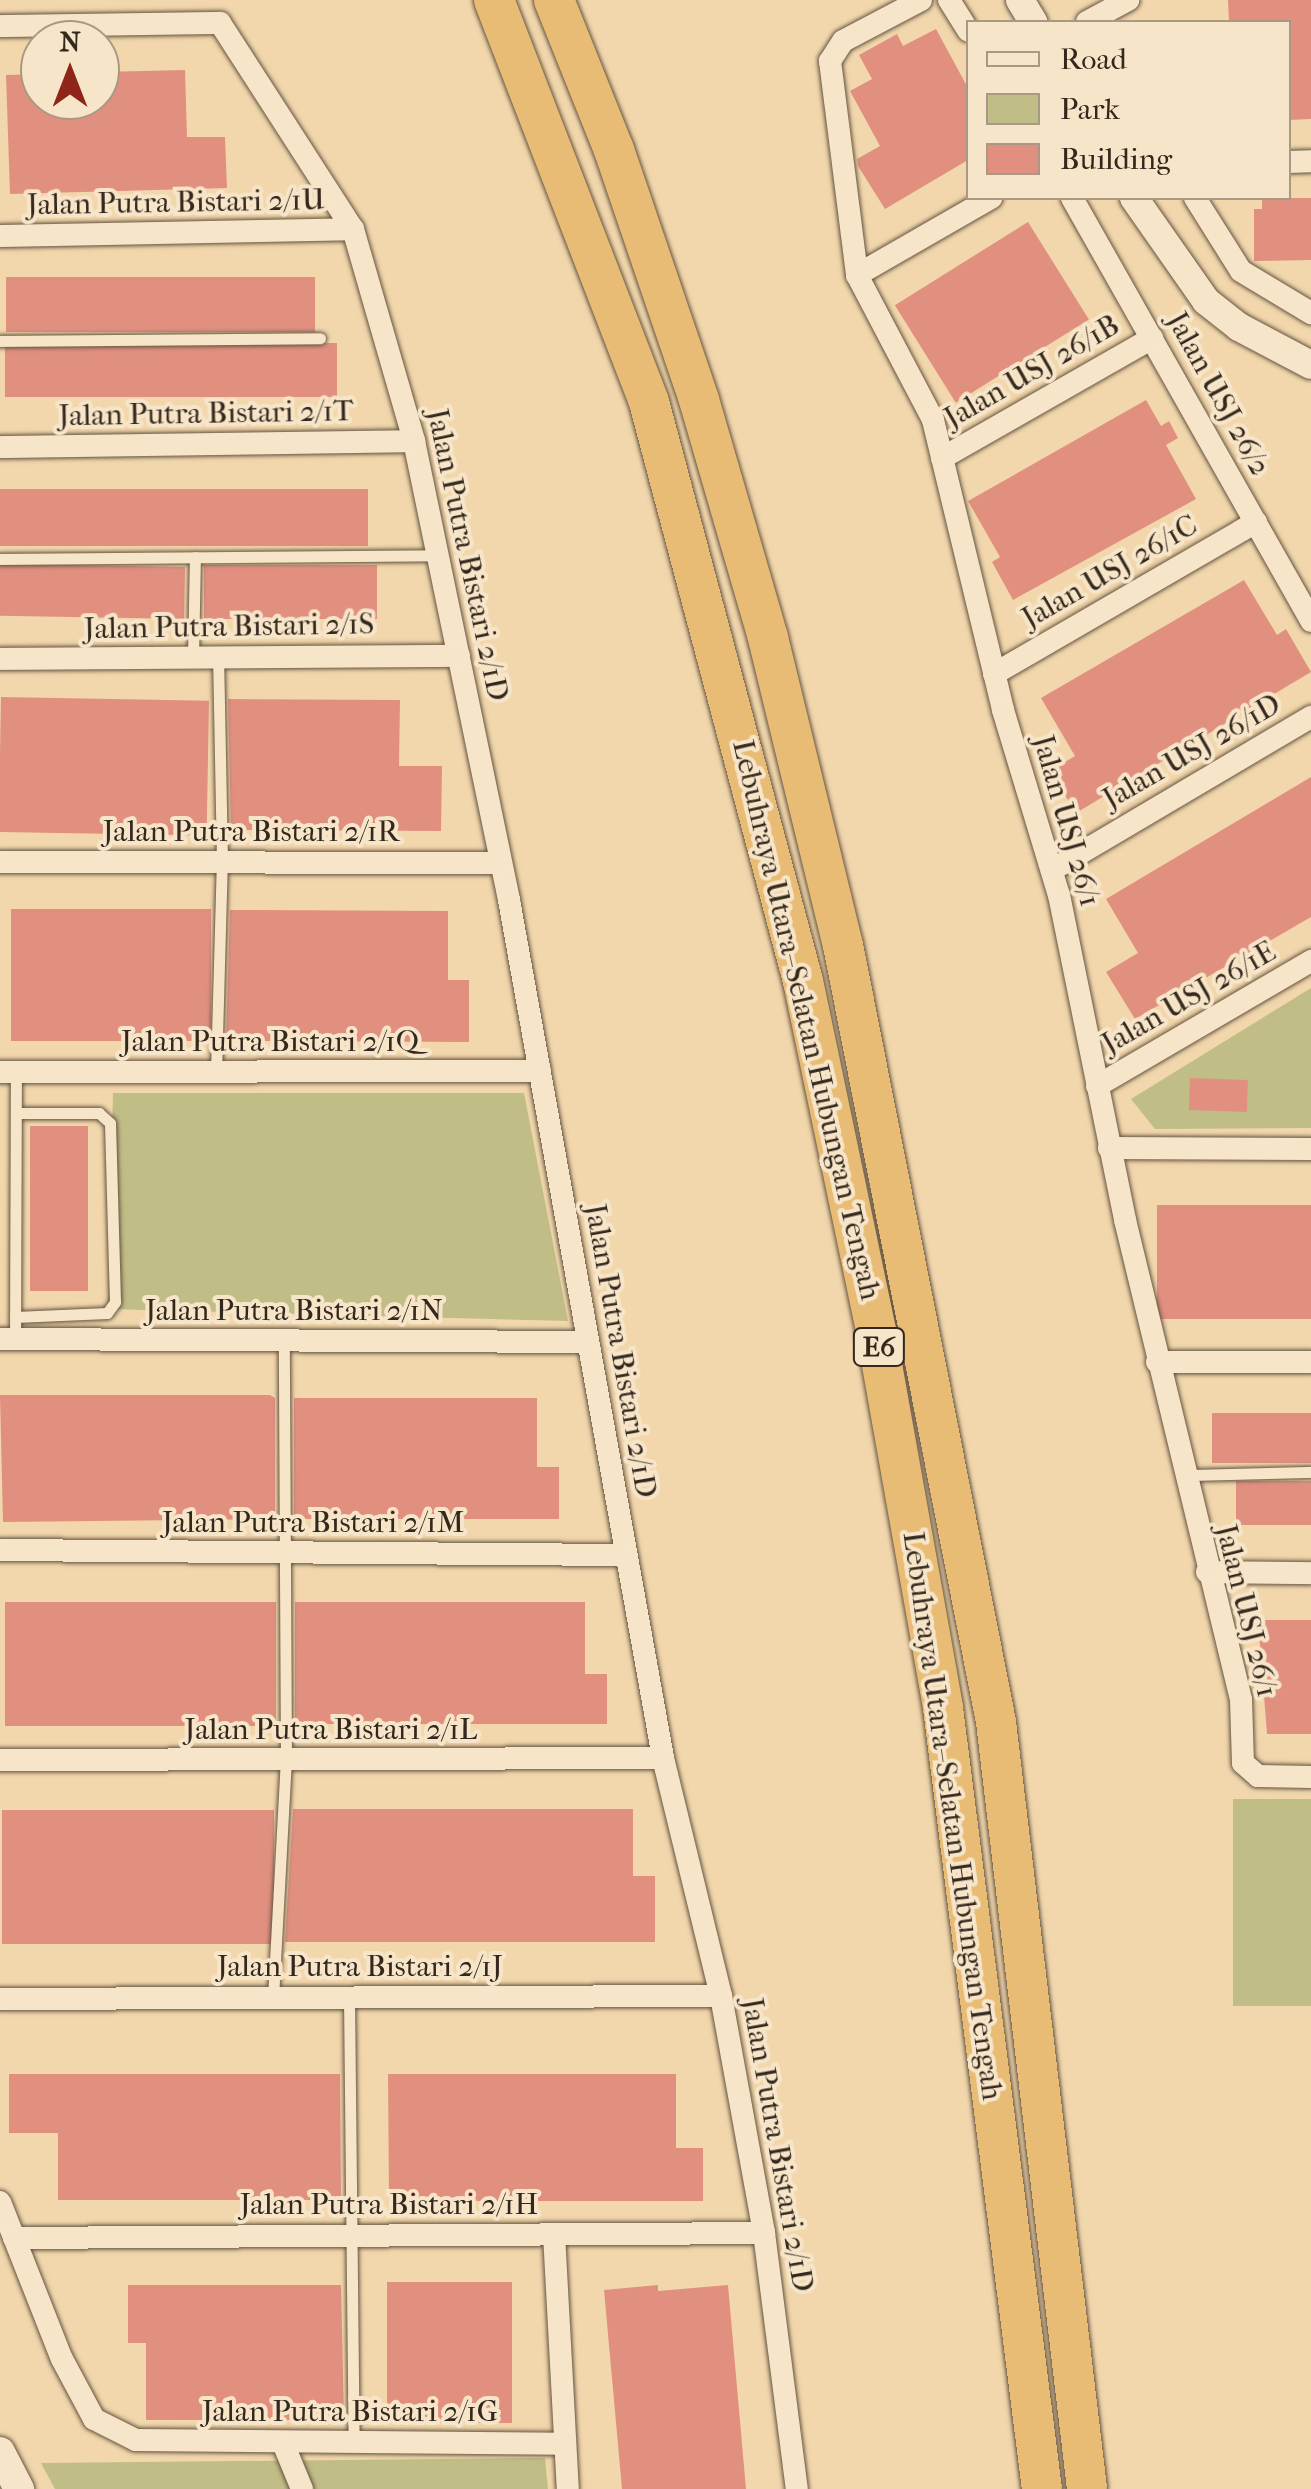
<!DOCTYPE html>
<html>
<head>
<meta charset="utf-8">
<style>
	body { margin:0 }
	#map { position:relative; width:1311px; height:2489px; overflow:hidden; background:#f2d7ac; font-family:"IM FELL French Canon",serif }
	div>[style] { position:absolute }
	.green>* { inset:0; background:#c0bd86; transform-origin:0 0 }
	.building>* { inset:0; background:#e19080; transform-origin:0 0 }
	.roads { filter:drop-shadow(0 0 2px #645441) drop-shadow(0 0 2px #645441) }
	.service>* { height:11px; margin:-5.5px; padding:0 5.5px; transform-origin:5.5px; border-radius:5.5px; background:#f7e5c9 }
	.minor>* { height:22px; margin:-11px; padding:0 11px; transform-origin:11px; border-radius:11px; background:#f7e5c9 }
	.tertiary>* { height:28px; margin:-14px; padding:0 14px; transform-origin:14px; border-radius:14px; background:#f7e5c9 }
	.secondary>* { height:30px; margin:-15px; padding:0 15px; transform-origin:15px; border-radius:15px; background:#f7e5c9 }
	.motorway>* { height:40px; margin:-20px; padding:0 20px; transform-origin:20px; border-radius:20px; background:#e9bc76 }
	span { translate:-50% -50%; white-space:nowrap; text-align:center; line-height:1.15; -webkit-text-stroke:8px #f7e5c9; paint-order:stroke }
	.shield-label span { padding:2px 8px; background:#f7e5c9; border:2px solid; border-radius:8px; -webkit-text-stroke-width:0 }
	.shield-label { font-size:28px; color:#34281d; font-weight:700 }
	.street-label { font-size:30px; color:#34281d }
	.legend { position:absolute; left:966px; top:20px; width:325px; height:180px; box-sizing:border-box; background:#f7e5c9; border:2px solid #a99984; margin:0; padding:12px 18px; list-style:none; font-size:30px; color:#34281d }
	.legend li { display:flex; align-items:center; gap:20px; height:50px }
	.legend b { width:50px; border:2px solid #a99984 }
	.north { position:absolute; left:20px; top:20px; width:100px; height:100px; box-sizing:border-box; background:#f7e5c9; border:2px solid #a99984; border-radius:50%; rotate:0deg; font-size:28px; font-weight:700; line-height:40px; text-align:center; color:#34281d }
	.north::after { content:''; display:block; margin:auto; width:35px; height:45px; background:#8f2418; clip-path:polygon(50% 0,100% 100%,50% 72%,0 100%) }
</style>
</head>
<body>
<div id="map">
	<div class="green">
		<div style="clip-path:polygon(1311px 988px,1311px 1128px,1155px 1129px,1131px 1099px)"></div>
		<div style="clip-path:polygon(113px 1093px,524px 1093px,568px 1321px,108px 1309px)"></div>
		<div style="left:1233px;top:1799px;width:78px;height:207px"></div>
		<div style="clip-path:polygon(545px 2458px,548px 2489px,55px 2489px,41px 2463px)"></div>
	</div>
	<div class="building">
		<div style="clip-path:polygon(1228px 0,1311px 0,1311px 119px,1288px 120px,1288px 22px,1229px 22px)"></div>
		<div style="clip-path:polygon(936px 29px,968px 88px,968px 160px,885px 209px,858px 166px,857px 159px,880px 146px,850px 91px,872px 79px,859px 55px,897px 34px,903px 46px)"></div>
		<div style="clip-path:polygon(185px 70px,187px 137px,225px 137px,227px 188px,10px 194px,6px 75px,40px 74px,40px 100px,100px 100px,100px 72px)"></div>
		<div style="clip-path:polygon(1262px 198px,1311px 198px,1311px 260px,1254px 261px,1254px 209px,1262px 209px)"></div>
		<div style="left:1028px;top:222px;width:115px;height:157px;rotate:58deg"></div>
		<div style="left:6px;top:277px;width:309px;height:55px"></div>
		<div style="left:337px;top:343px;width:54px;height:332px;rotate:90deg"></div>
		<div style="clip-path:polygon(1146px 400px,1161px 426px,1169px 421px,1178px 438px,1166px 445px,1196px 499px,1013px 600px,992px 562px,1000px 557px,968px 501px)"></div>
		<div style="left:368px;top:489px;width:57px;height:368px;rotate:90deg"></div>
		<div style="left:377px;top:565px;width:54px;height:173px;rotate:90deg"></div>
		<div style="left:185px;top:567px;width:52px;height:185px;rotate:91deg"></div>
		<div style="clip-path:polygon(1244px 580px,1277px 635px,1286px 629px,1311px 672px,1076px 813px,1050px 771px,1075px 756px,1041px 698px)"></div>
		<div style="left:1px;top:697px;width:208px;height:135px;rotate:1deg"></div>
		<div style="clip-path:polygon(228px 699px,400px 700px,399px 766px,442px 766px,441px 831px,231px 830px)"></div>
		<div style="clip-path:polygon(1311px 777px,1311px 917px,1135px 1019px,1106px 972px,1138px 953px,1106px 899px)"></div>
		<div style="left:11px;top:909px;width:200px;height:132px"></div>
		<div style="clip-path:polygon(230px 910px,448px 911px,448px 980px,469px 980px,469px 1042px,226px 1041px)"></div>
		<div style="left:1190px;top:1078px;width:58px;height:32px;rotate:2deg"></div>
		<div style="left:30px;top:1126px;width:58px;height:165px"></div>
		<div style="left:1157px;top:1205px;width:154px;height:114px"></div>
		<div style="clip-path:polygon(0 1395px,270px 1395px,275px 1398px,275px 1519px,3px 1522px)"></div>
		<div style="clip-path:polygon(294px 1398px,537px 1398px,537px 1467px,559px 1467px,559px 1519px,294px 1519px)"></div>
		<div style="left:1212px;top:1413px;width:99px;height:50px"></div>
		<div style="left:1311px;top:1481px;width:44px;height:75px;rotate:90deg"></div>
		<div style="left:5px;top:1602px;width:271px;height:124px"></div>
		<div style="clip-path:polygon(295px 1602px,585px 1602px,585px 1674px,607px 1674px,607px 1724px,295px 1724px)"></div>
		<div style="clip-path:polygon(1258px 1620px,1311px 1620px,1311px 1734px,1267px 1734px)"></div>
		<div style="clip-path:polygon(293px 1809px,633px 1809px,633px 1876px,655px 1876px,655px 1942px,285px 1942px)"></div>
		<div style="left:2px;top:1810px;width:272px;height:134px"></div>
		<div style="clip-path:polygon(9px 2074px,340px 2074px,341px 2200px,58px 2200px,58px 2133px,9px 2133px)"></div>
		<div style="clip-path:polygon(388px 2074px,676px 2074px,676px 2148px,703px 2148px,703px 2201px,389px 2201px)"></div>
		<div style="left:387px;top:2282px;width:125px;height:141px"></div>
		<div style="clip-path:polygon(128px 2285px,341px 2285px,344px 2420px,146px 2420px,146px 2343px,128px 2343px)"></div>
		<div style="clip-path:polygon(658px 2285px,658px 2291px,728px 2285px,746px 2489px,622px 2489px,604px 2290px)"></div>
	</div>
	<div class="roads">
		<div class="service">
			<div style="left:0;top:341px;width:320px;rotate:-0.5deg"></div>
			<div style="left:0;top:559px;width:438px;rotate:-0.5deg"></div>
			<div style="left:193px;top:658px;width:101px;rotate:-88.9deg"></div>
			<div style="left:216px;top:1072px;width:211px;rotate:-88.4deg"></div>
			<div style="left:222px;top:861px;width:204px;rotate:-91.1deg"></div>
			<div style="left:15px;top:1317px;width:92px;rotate:-2.5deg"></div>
			<div style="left:107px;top:1313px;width:14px;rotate:-54deg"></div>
			<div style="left:115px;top:1302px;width:179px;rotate:-91.6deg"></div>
			<div style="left:110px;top:1123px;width:15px;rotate:-138deg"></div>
			<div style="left:99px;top:1113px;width:83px;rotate:180deg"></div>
			<div style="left:15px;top:1339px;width:267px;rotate:-89.8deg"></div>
			<div style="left:1187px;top:1475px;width:124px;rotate:-1.4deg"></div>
			<div style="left:349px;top:1996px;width:446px;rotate:89.4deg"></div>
			<div style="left:273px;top:1998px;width:237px;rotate:-86.9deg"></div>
			<div style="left:286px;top:1761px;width:420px;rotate:-90.3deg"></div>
		</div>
		<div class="minor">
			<div style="left:921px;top:0;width:88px;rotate:152.3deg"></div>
			<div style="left:843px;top:41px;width:24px;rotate:123deg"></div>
			<div style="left:830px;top:61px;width:216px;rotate:82.8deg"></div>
			<div style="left:857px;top:275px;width:164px;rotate:62.3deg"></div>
			<div style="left:933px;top:420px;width:298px;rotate:76.4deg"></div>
			<div style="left:1003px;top:710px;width:193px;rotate:73.2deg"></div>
			<div style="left:1059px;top:895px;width:332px;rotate:78.5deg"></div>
			<div style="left:1125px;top:1220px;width:494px;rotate:76.4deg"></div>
			<div style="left:1241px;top:1700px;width:63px;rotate:88.2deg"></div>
			<div style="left:1243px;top:1763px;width:20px;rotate:41deg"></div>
			<div style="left:1258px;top:1776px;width:53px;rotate:1.1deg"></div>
			<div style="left:949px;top:0;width:36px;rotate:58deg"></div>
			<div style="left:1087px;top:22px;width:47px;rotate:-28.2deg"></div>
			<div style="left:220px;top:23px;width:245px;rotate:57.2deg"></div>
			<div style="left:353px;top:229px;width:221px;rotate:73.9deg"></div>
			<div style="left:414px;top:441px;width:469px;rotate:78.3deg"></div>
			<div style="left:509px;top:900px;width:872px;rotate:79.82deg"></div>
			<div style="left:663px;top:1758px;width:245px;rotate:76.3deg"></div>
			<div style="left:721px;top:1996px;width:241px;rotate:79.7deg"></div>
			<div style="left:764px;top:2233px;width:258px;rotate:82.7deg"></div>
			<div style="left:0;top:26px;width:220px;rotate:-0.8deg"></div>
			<div style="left:1288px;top:162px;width:23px;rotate:-2deg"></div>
			<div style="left:1072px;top:198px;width:486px;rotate:60.5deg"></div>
			<div style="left:1195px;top:198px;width:86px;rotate:57.8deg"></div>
			<div style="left:1241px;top:271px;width:82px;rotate:31deg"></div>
			<div style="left:0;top:236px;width:353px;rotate:-1.1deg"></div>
			<div style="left:857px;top:275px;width:155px;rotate:-29.9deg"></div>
			<div style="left:0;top:447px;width:414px;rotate:-0.8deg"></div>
			<div style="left:942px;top:458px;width:242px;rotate:-29.7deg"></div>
			<div style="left:0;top:659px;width:459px;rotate:-0.4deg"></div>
			<div style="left:994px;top:674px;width:303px;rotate:-30.1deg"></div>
			<div style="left:0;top:862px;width:501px;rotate:0.11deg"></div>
			<div style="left:1052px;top:870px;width:301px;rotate:-30.6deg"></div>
			<div style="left:0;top:1072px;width:540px;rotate:-0.11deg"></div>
			<div style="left:1097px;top:1086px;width:248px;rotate:-30.3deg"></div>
			<div style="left:1109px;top:1148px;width:202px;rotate:0.3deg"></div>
			<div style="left:0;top:1339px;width:588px;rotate:0.29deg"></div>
			<div style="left:1157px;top:1362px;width:154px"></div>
			<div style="left:0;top:1550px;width:626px;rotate:0.46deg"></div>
			<div style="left:1207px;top:1572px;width:104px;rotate:0.6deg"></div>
			<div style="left:0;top:1760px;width:663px;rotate:-0.17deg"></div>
			<div style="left:0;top:1999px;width:721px;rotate:-0.24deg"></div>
			<div style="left:0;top:2202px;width:169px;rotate:68.5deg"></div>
			<div style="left:62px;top:2359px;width:68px;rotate:61.9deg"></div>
			<div style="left:94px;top:2419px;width:47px;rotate:26.6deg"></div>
			<div style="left:136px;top:2440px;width:427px;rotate:0.5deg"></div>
			<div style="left:554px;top:2234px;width:255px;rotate:86.9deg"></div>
			<div style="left:14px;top:2238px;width:750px;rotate:-0.38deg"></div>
			<div style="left:283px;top:2443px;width:50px;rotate:67.6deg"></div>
		</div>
		<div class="tertiary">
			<div style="left:1020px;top:0;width:26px;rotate:59deg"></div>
			<div style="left:1134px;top:198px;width:126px;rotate:55deg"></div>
			<div style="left:1206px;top:301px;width:42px;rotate:38.2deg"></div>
			<div style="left:1239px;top:327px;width:81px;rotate:27.8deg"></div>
		</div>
		<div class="secondary">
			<div style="left:0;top:2452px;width:42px;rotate:62.8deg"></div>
		</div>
		<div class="motorway">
			<div style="left:494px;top:0;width:431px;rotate:68.9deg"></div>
			<div style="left:649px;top:402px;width:599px;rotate:75.11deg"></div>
			<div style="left:803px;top:981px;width:358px;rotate:78.2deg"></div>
			<div style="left:876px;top:1331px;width:383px;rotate:79.9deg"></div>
			<div style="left:943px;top:1708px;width:787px;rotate:82.78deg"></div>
			<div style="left:554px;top:0;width:162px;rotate:68.2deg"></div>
			<div style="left:614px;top:150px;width:264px;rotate:71.2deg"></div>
			<div style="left:699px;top:400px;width:248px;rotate:73.8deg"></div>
			<div style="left:768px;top:638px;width:316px;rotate:76.3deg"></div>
			<div style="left:843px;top:945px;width:792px;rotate:78.86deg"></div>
			<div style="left:996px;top:1722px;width:772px;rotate:83.23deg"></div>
		</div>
	</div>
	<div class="shield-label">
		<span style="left:879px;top:1347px">E6</span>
	</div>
	<div class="street-label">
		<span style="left:176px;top:203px;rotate:-1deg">Jalan Putra Bistari 2/1U</span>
		<span style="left:1032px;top:372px;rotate:-30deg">Jalan USJ 26/1B</span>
		<span style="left:1218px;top:394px;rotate:61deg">Jalan USJ 26/2</span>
		<span style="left:206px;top:414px;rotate:-1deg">Jalan Putra Bistari 2/1T</span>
		<span style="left:467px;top:555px;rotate:78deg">Jalan Putra Bistari 2/1D</span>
		<span style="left:1110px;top:572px;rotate:-30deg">Jalan USJ 26/1C</span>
		<span style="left:229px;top:627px;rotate:-1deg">Jalan Putra Bistari 2/1S</span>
		<span style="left:1192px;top:752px;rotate:-30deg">Jalan USJ 26/1D</span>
		<span style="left:1066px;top:821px;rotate:74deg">Jalan USJ 26/1</span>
		<span style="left:251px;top:832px">Jalan Putra Bistari 2/1R</span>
		<span style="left:1189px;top:998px;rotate:-30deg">Jalan USJ 26/1E</span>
		<span style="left:806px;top:1020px;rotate:77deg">Lebuhraya Utara–Selatan Hubungan Tengah</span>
		<span style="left:270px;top:1042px">Jalan Putra Bistari 2/1Q</span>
		<span style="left:294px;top:1311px">Jalan Putra Bistari 2/1N</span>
		<span style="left:620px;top:1351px;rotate:80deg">Jalan Putra Bistari 2/1D</span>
		<span style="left:313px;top:1523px">Jalan Putra Bistari 2/1M</span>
		<span style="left:1246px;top:1611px;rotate:76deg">Jalan USJ 26/1</span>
		<span style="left:331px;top:1730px">Jalan Putra Bistari 2/1L</span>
		<span style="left:952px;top:1816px;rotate:82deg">Lebuhraya Utara–Selatan Hubungan Tengah</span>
		<span style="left:360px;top:1967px">Jalan Putra Bistari 2/1J</span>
		<span style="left:777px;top:2145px;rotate:80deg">Jalan Putra Bistari 2/1D</span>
		<span style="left:389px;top:2205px">Jalan Putra Bistari 2/1H</span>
		<span style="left:350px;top:2412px">Jalan Putra Bistari 2/1G</span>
	</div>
	<ul class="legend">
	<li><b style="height:12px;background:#f7e5c9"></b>Road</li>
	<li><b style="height:28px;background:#c0bd86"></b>Park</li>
	<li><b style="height:28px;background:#e19080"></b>Building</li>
	</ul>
	<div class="north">N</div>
</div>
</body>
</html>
